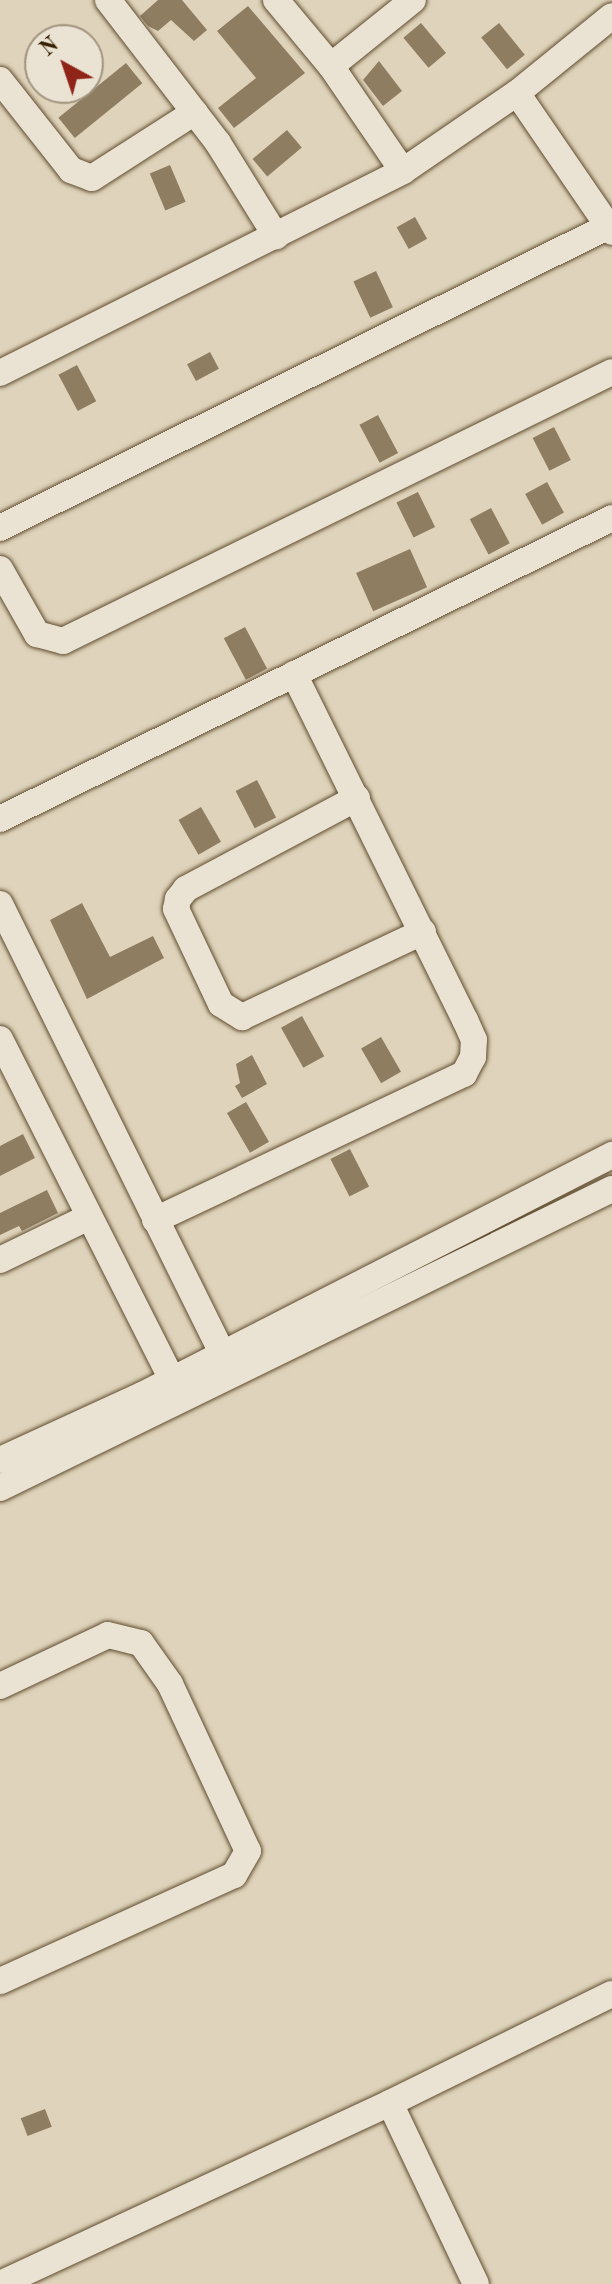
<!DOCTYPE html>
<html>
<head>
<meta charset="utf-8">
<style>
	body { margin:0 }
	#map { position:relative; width:612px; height:2284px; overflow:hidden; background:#dfd4bb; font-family:"Old Standard TT",serif }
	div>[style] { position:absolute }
	.building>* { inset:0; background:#8e7d61; transform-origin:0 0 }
	.roads { filter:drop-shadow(0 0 2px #604c2f) drop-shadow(0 0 2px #604c2f) }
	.minor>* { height:26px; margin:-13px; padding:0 13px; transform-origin:13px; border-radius:13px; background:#eae3d3 }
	span { translate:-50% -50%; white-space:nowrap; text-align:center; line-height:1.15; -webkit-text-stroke:8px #eae3d3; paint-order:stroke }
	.north { position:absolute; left:24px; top:24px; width:80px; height:80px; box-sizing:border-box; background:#eae3d3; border:2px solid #a2947f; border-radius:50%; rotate:320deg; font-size:22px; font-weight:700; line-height:32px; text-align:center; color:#361e00 }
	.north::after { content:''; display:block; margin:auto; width:28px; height:36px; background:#8f2418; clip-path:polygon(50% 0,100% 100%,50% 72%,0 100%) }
</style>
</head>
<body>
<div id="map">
	<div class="building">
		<div style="clip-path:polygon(158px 0,182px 0,207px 30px,194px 41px,171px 20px,158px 31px,148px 26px,140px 16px)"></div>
		<div style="clip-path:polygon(248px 6px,305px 73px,234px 128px,218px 108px,256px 78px,217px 31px)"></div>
		<div style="left:421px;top:23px;width:39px;height:23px;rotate:50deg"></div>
		<div style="left:499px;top:23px;width:41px;height:23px;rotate:51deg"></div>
		<div style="clip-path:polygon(379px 61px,402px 91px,383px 106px,363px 80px)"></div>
		<div style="left:126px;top:63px;width:26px;height:87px;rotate:51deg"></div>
		<div style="left:287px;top:130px;width:23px;height:45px;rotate:50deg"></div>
		<div style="left:170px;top:165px;width:40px;height:22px;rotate:67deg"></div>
		<div style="left:415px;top:217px;width:25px;height:21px;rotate:61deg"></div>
		<div style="left:376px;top:271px;width:40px;height:25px;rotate:65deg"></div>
		<div style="left:210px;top:352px;width:19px;height:26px;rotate:62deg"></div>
		<div style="left:77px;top:365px;width:41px;height:21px;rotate:62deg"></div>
		<div style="left:378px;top:415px;width:43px;height:21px;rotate:62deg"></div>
		<div style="left:554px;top:427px;width:37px;height:24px;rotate:63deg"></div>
		<div style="left:547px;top:482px;width:35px;height:25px;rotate:61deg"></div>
		<div style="left:418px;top:492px;width:39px;height:24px;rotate:64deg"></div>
		<div style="left:491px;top:508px;width:40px;height:24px;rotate:62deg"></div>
		<div style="left:410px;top:549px;width:42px;height:59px;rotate:66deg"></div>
		<div style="left:245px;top:627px;width:47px;height:24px;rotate:62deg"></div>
		<div style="left:257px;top:780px;width:42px;height:24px;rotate:63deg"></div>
		<div style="left:201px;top:807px;width:40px;height:26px;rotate:60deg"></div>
		<div style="clip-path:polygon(82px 903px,110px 957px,153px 936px,164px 958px,87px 999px,50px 920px)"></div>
		<div style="left:302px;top:1016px;width:46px;height:24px;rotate:61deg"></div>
		<div style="left:381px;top:1037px;width:40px;height:23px;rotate:60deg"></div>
		<div style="clip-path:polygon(252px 1055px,267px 1084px,242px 1098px,235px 1086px,240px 1083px,236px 1064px)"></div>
		<div style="left:246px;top:1102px;width:46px;height:22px;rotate:60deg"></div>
		<div style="clip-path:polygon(23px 1134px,35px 1158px,0 1176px,0 1146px)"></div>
		<div style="left:350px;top:1149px;width:42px;height:22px;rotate:63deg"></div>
		<div style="clip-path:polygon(47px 1190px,58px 1213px,22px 1231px,19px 1226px,0 1235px,0 1213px)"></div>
		<div style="left:45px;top:2109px;width:19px;height:26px;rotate:69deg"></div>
	</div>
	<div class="roads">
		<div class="minor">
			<div style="left:108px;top:0;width:180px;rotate:52.4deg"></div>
			<div style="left:218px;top:143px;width:110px;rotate:58.1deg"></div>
			<div style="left:276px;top:0;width:86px;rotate:50.2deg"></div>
			<div style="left:331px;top:66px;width:127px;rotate:55.6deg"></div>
			<div style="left:331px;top:66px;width:105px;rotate:-38.8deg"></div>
			<div style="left:0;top:80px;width:115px;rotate:51.7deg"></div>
			<div style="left:71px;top:170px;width:22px;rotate:21deg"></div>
			<div style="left:92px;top:178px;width:122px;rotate:-32.7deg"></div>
			<div style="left:517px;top:93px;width:168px;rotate:55.6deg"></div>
			<div style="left:0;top:373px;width:451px;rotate:-26.6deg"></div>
			<div style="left:403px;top:171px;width:138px;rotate:-34.4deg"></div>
			<div style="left:517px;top:93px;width:122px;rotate:-39deg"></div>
			<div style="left:0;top:528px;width:680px;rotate:-26.38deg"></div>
			<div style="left:0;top:569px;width:75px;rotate:60.4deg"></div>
			<div style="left:37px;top:634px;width:27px;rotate:15deg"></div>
			<div style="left:63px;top:641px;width:611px;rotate:-26.1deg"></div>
			<div style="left:357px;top:798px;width:194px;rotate:152deg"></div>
			<div style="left:186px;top:889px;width:13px;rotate:129deg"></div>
			<div style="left:178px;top:899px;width:10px;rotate:101deg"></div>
			<div style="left:176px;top:909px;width:105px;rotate:64.7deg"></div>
			<div style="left:221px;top:1004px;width:25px;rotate:32deg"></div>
			<div style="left:242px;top:1017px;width:200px;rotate:-25.2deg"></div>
			<div style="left:0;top:819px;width:682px;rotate:-26.19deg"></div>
			<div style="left:0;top:904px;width:517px;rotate:63.68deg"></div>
			<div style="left:0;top:1039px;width:381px;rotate:63.2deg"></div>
			<div style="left:155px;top:1220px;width:342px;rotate:-25.3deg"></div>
			<div style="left:464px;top:1074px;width:19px;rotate:-62deg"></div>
			<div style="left:473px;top:1057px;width:17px;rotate:-87deg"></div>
			<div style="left:474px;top:1040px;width:22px;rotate:-114deg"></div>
			<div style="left:465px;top:1020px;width:386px;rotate:-116.3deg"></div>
			<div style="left:0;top:1260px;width:97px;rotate:-25.8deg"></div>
			<div style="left:0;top:1460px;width:156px;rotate:-24.6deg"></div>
			<div style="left:142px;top:1395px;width:528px;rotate:-27.05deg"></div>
			<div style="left:0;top:1488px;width:681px;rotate:-26.04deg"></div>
			<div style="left:0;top:1686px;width:119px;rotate:-25.3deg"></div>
			<div style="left:108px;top:1635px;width:34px;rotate:14deg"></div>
			<div style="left:141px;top:1643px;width:50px;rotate:54.7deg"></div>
			<div style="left:170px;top:1684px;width:184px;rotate:65deg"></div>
			<div style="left:248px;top:1851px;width:28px;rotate:120deg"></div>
			<div style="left:234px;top:1875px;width:257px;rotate:155.6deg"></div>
			<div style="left:390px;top:2103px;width:200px;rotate:64.6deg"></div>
			<div style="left:0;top:2284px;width:430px;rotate:-24.9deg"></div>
			<div style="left:390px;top:2103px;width:247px;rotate:-26.2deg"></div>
		</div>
	</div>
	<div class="north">N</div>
</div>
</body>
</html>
